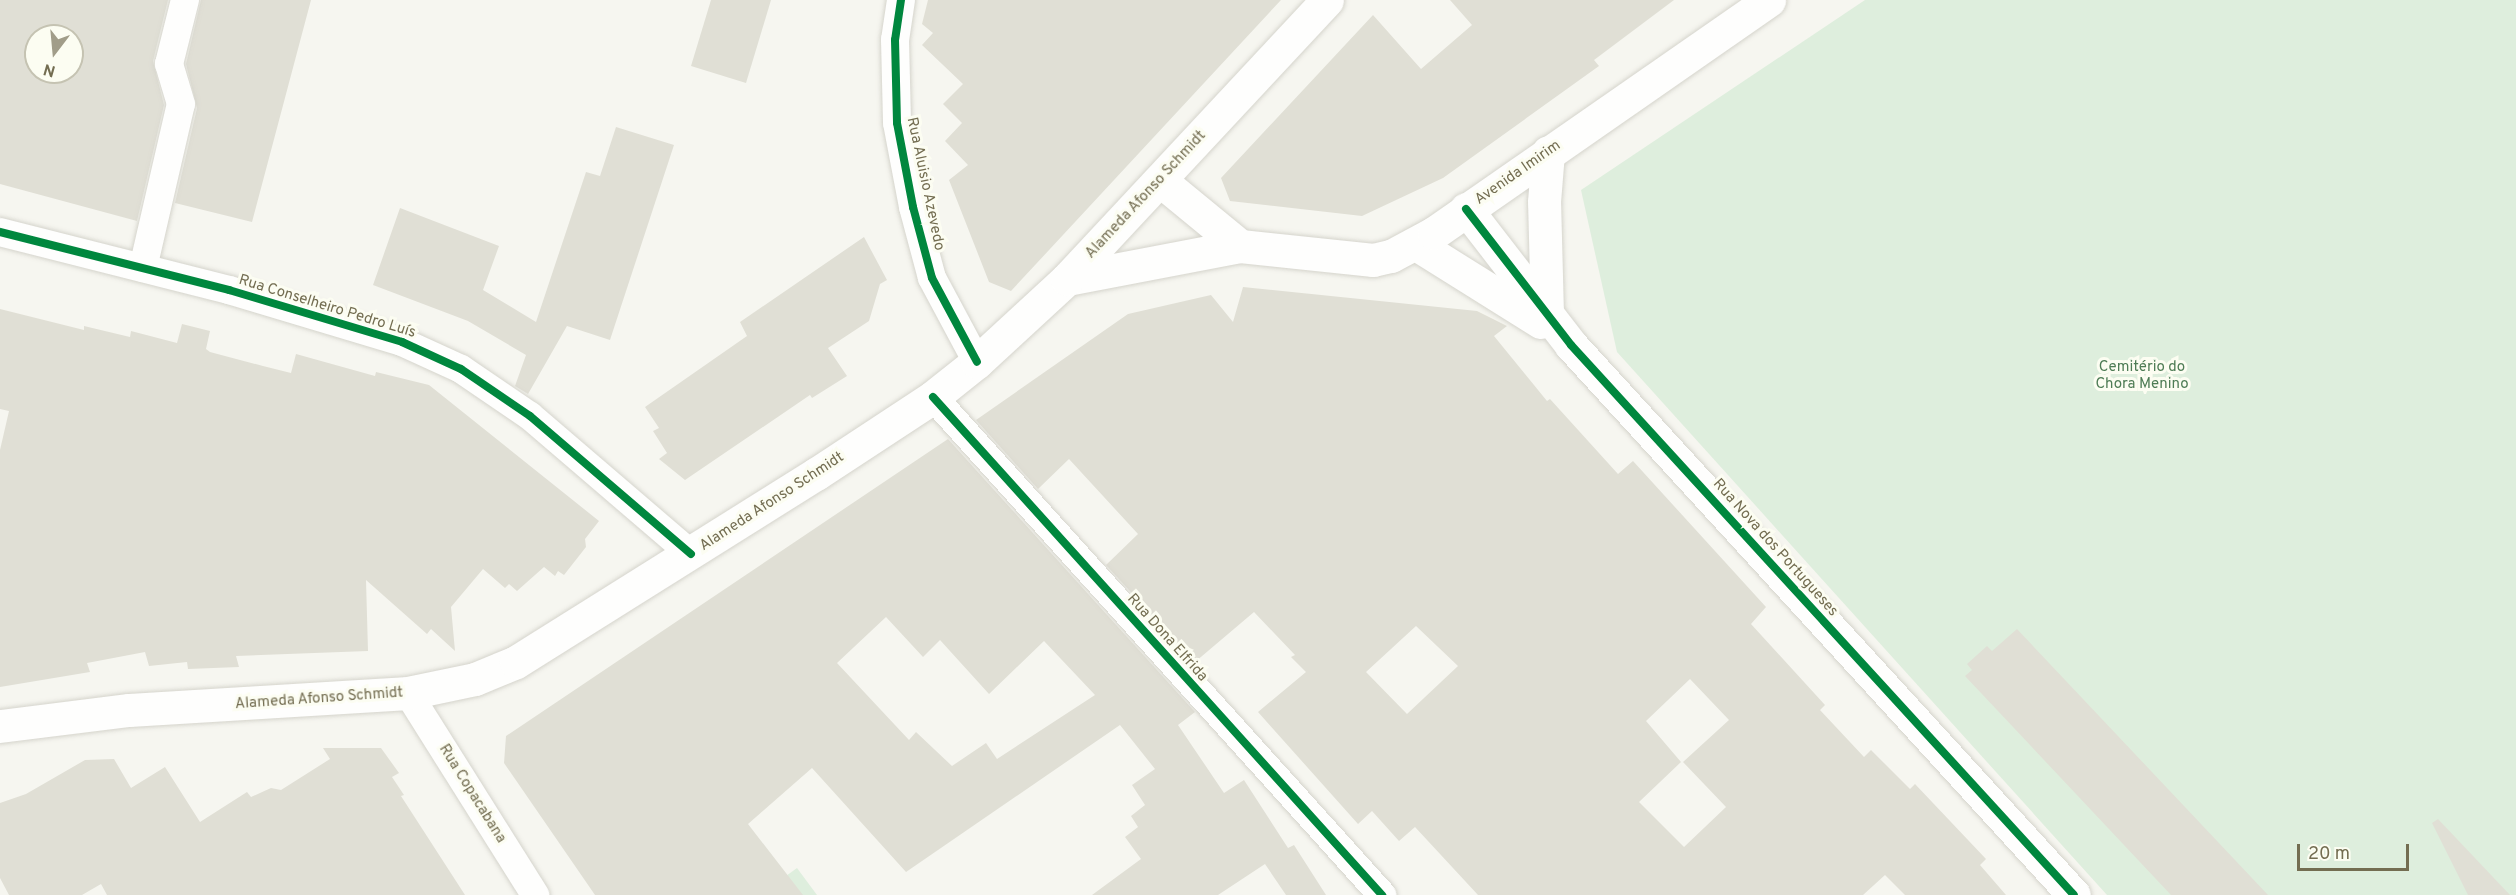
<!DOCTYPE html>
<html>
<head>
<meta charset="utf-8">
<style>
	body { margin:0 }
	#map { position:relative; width:2516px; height:895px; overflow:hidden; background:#f6f6f0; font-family:Overpass,sans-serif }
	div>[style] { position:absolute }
	.green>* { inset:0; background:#deeedd }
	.building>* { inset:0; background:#e0dfd5 }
	.roads { filter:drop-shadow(0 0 2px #d5d4cc) drop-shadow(0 0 2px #d5d4cc) }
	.street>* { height:28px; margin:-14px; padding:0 14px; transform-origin:14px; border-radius:14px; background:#fefefd }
	.secondary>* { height:33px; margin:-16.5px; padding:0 16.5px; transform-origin:16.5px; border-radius:16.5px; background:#fefefd }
	.cycleway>* { height:8px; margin:-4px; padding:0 4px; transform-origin:4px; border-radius:4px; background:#00873e }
	span { translate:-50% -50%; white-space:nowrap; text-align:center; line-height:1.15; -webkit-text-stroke:6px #fcfdf2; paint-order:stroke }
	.street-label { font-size:15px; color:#736d51 }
	.park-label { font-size:15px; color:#4e7c55 }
	.north { position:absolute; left:24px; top:24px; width:60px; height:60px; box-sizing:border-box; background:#fcfdf2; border:2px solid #c5c3b2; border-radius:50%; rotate:196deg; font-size:16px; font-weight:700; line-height:24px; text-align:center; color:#736d51 }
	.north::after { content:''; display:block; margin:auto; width:21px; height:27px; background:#a19d89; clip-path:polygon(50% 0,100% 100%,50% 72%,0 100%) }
	.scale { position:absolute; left:2297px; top:844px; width:112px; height:27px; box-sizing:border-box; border:3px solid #736d51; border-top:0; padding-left:8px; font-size:18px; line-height:21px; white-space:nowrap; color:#736d51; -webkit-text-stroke:4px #fcfdf2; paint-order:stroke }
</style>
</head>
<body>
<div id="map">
	<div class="green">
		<div style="clip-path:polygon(1865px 0,2516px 0,2516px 895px,2107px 895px,1617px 352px,1581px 190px)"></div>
		<div style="clip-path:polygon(797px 868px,817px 895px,760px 895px)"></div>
	</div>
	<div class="building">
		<div style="clip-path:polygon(evenodd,0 0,168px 0,153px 61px,164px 105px,137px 221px,0 184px,0 0,36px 36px,72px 36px,72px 72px,36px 72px,36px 36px)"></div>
		<div style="clip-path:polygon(201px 0,311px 0,252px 222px,175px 203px,197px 108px,186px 64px)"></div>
		<div style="clip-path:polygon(711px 0,771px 0,746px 83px,691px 66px)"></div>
		<div style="clip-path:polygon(928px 0,1281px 0,1011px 291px,989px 282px,949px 180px,968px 165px,945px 141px,962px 123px,943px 104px,963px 84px,922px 45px,933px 33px,922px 24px)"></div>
		<div style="clip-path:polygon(1450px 0,1674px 0,1594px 60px,1599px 66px,1443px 178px,1362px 216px,1230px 201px,1221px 178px,1373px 15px,1421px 69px,1472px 25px)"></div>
		<div style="clip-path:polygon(616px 127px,674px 145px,610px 340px,567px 326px,528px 394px,515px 386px,526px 355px,468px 321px,373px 285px,400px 208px,499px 246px,483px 290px,536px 322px,586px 172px,600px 176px)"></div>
		<div style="clip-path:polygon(864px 237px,887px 280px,880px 284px,869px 321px,828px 348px,847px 376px,812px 398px,810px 395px,685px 480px,659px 459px,667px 453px,653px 431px,659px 428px,645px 407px,747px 336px,740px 322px)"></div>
		<div style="clip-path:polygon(evenodd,1243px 287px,1477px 311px,1507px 326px,1494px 336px,1547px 401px,1550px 399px,1618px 474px,1633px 461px,1766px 607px,1751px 624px,1825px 705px,1820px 710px,1864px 757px,1871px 750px,1910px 789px,1915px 784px,1986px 859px,1980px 865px,2006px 895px,1905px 895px,1885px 875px,1863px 895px,1478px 895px,1415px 827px,1399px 841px,1372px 811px,1358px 824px,1258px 712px,1306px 672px,1291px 657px,1295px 655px,1254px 612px,1195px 662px,1106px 565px,1138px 534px,1069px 459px,1038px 489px,976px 420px,1128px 314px,1211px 295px,1233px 322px,1243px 287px,1416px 626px,1458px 666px,1407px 714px,1366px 672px,1416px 626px,1243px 287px,1690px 679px,1729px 720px,1683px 762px,1726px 807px,1684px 847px,1639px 802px,1681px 762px,1646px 721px,1690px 679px)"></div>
		<div style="clip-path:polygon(0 309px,84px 330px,84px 326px,130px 337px,131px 331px,177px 343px,182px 324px,210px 331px,206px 349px,210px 352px,263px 366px,291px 373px,296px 354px,375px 376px,376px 372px,429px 385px,599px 521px,585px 539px,586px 547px,564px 575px,558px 571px,555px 576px,544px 567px,517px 591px,509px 584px,505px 588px,483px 569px,451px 607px,455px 651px,431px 629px,427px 634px,366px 580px,368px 651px,236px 656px,239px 667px,188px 669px,187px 662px,149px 666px,145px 652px,87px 663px,90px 672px,0 687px,0 450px,9px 411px,0 409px)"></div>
		<div style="clip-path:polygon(evenodd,948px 439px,1195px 712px,1178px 725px,1224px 793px,1244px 780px,1288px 848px,1294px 845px,1326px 895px,1286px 895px,1265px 864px,1218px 895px,1092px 895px,1141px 859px,1125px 837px,1138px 827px,1131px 816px,1145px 805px,1132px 785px,1155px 769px,1120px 725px,906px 872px,812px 768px,748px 824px,803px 895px,595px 895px,504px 763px,506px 736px,948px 439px,886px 617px,923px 657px,940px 640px,989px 694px,1044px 641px,1095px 695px,997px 759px,986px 743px,952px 766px,916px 732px,909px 740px,837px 663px,886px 617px)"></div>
		<div style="clip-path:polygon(2017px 629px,2268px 895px,2171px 895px,1965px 676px,1972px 670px,1967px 664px,1987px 646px,1992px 651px)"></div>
		<div style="clip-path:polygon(323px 748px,381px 748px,399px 773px,392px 777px,404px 795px,401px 796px,465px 895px,107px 895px,101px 884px,82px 895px,9px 895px,0 878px,0 803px,26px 794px,85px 760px,114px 759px,131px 788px,165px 767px,200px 822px,247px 792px,251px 797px,271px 788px,281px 790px,330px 759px)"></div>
		<div style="clip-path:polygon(2438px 819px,2510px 895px,2468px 895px,2432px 823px)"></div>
	</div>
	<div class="roads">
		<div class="street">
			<div style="left:901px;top:0;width:40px;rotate:98.5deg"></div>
			<div style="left:895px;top:40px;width:83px;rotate:88.6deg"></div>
			<div style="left:897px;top:123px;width:86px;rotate:79.2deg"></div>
			<div style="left:913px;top:207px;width:73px;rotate:75deg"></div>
			<div style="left:932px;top:278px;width:95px;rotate:61.8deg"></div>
			<div style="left:0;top:232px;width:236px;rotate:14.2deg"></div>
			<div style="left:229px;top:290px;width:181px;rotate:16.7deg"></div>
			<div style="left:402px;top:342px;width:65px;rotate:24.6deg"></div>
			<div style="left:461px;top:369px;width:83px;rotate:34.3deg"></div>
			<div style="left:530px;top:416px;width:212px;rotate:40.6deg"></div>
			<div style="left:143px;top:268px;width:168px;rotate:-77deg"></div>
			<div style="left:181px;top:104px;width:42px;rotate:-106.7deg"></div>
			<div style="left:169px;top:64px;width:66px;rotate:-76deg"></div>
			<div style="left:933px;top:397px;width:671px;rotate:47.96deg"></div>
			<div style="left:408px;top:693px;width:239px;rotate:57.8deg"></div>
		</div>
		<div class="secondary">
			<div style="left:1161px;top:181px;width:102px;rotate:39.4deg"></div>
			<div style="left:1466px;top:209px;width:172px;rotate:52.3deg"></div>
			<div style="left:1571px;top:345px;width:745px;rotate:47.56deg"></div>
			<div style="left:1416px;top:244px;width:147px;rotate:32deg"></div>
			<div style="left:1067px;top:279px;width:176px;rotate:-10.8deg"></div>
			<div style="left:1240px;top:246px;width:134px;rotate:6deg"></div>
			<div style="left:1373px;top:260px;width:18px;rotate:-13deg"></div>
			<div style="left:1391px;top:256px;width:49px;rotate:-28.1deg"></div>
			<div style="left:1434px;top:233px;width:408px;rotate:-34.8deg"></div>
			<div style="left:1547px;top:314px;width:112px;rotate:-91.5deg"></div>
			<div style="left:1544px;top:202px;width:50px;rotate:-85.4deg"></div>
			<div style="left:0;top:726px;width:130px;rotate:-7.1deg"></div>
			<div style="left:129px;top:710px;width:280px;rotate:-3.5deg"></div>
			<div style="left:408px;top:693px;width:68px;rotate:-11.8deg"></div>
			<div style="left:475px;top:679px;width:44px;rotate:-22.5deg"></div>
			<div style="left:516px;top:662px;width:354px;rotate:-32.1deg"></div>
			<div style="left:816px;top:474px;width:140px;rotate:-33.3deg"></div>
			<div style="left:933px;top:397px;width:56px;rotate:-38.5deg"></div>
			<div style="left:977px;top:362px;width:122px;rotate:-42.7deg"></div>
			<div style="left:1067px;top:279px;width:381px;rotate:-47deg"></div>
		</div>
	</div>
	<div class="cycleway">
		<div style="left:901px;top:0;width:40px;rotate:98.5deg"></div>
		<div style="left:895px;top:40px;width:83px;rotate:88.6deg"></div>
		<div style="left:897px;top:123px;width:86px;rotate:79.2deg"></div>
		<div style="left:913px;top:207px;width:73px;rotate:75deg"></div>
		<div style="left:932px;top:278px;width:95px;rotate:61.8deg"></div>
		<div style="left:1466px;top:209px;width:172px;rotate:52.3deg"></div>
		<div style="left:1571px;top:345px;width:745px;rotate:47.56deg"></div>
		<div style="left:0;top:232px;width:236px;rotate:14.2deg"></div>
		<div style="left:229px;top:290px;width:181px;rotate:16.7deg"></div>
		<div style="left:402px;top:342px;width:65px;rotate:24.6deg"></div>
		<div style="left:461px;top:369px;width:83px;rotate:34.3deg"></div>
		<div style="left:530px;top:416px;width:212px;rotate:40.6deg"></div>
		<div style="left:933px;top:397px;width:671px;rotate:47.96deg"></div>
	</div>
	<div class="street-label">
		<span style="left:1518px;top:173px;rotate:-35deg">Avenida Imirim</span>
		<span style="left:925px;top:184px;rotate:78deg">Rua Aluisio Azevedo</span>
		<span style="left:1146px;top:195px;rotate:-47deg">Alameda Afonso Schmidt</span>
		<span style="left:327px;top:307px;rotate:17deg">Rua Conselheiro Pedro Luís</span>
		<span style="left:772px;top:502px;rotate:-33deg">Alameda Afonso Schmidt</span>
		<span style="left:1775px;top:548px;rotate:48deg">Rua Nova dos Portugueses</span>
		<span style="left:1167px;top:638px;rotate:48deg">Rua Dona Elfrida</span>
		<span style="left:319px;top:699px;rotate:-4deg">Alameda Afonso Schmidt</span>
		<span style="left:472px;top:794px;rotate:58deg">Rua Copacabana</span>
	</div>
	<div class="park-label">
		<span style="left:2142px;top:376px">Cemitério do<br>Chora Menino</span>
	</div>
	<div class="north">N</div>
	<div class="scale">20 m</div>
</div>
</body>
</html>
